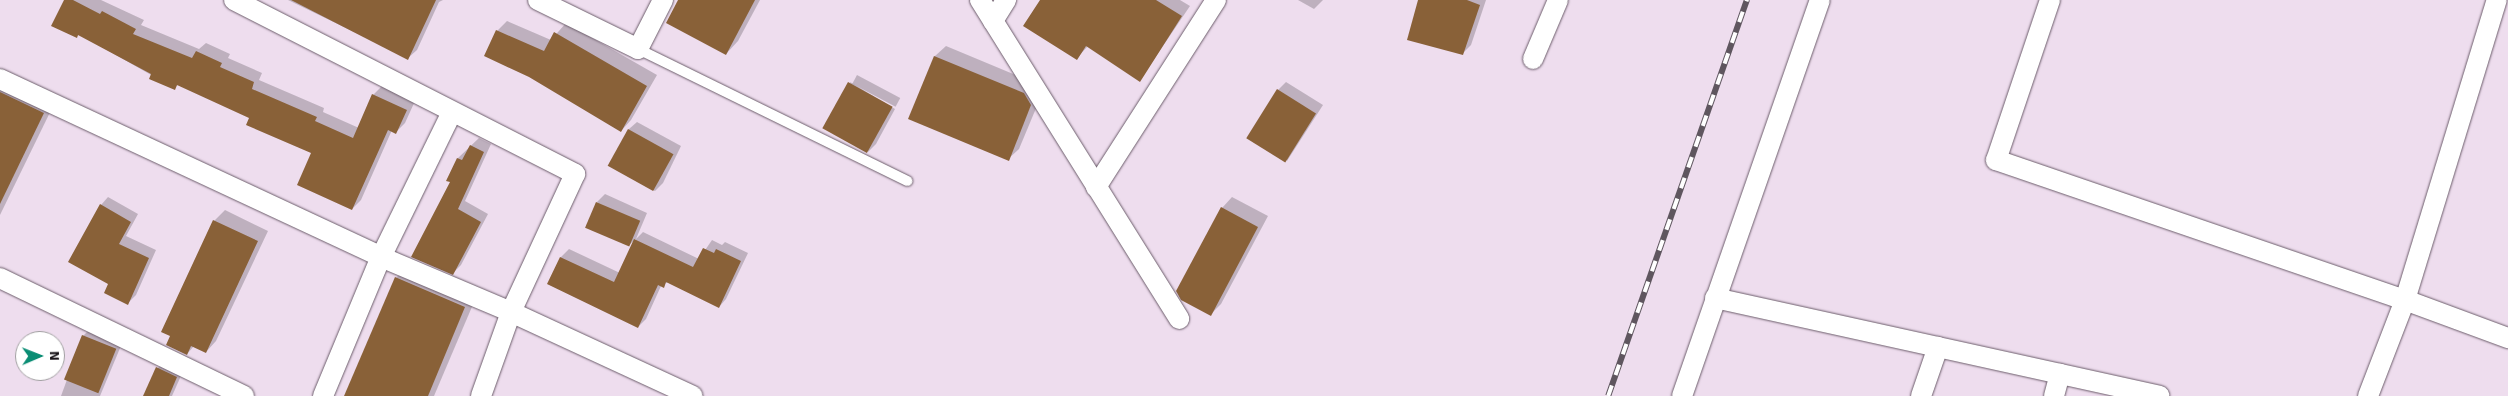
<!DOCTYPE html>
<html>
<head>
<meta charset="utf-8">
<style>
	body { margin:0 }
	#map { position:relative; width:2508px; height:396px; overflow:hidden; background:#ede; font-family:Signika,sans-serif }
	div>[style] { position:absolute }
	.shadow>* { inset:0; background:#0003; transform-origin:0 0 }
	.building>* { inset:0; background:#896138; transform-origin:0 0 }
	.roads { filter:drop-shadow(0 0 1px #6c5d6b) drop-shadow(0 0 1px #6c5d6b) }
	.service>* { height:10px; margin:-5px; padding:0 5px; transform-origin:5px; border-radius:5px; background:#fff }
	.minor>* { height:20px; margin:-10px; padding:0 10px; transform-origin:10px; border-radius:10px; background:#fff }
	.rail>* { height:5.5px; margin-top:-2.75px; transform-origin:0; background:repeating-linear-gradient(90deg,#fff 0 11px,#5f565f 0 22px); box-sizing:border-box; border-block:1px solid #5f565f }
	span { translate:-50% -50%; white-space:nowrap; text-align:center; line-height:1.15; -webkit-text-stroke:4px #fff; paint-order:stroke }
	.north { position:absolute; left:15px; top:331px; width:50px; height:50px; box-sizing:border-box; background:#fff; border:1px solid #a19fa1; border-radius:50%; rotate:89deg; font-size:14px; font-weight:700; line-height:20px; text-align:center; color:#140f14 }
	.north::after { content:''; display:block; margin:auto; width:18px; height:22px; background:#0a8d74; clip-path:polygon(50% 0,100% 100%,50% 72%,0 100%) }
</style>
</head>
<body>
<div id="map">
	<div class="shadow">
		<div style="clip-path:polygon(65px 0,101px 0,144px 20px,141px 25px,199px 49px,206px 43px,230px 54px,228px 58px,262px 73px,259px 80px,324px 108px,323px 112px,359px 128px,373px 95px,382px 86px,415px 101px,405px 123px,396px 132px,392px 130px,361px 200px,352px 209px,312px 153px,250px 117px,179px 84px,174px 88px,79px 34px,76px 37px)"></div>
		<div style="clip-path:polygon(288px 0,443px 0,439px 2px,417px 50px,408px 58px)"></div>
		<div style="clip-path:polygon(680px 0,760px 0,738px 41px,726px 54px)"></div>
		<div style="clip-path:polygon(1041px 0,1180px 0,1190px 6px,1140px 80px,1088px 46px,1077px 58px)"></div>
		<div style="clip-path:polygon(1298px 0,1323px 0,1314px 9px)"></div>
		<div style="clip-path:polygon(1419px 0,1486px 0,1471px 45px,1463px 53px)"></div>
		<div style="clip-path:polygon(507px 21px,551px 40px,566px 23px,657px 75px,631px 120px,621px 131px,497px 31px)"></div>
		<div style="clip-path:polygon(946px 46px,1035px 83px,1042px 94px,1019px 149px,1008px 159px,910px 118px,935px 56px)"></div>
		<div style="left:857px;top:75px;width:49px;height:10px;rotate:28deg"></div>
		<div style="clip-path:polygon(0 76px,56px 100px,0 215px)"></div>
		<div style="clip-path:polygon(850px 82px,895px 109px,876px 144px,868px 152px)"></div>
		<div style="clip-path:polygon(1286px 82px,1323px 105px,1287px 161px,1278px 90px)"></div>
		<div style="clip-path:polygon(637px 122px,681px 146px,663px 183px,655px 191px,610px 166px,629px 129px)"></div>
		<div style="clip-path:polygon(479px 138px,491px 144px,465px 201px,488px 214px,461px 265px,453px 273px,452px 182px,448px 180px,458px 158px)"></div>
		<div style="clip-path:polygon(605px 194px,647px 213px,636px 239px,643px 232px,699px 259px,712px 240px,722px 245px,725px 242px,748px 253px,726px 299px,719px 307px,668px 282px,661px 286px,646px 319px,638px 327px,548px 284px,561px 257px,569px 249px,620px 273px,636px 239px,629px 245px,597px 202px)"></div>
		<div style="clip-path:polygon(108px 197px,138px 214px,126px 236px,156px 250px,136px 295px,128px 303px,101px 205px)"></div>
		<div style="clip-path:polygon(1232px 197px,1268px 216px,1221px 304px,1210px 315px,1222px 208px)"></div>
		<div style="clip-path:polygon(225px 210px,268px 231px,216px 341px,206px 352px,194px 346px,187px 354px,172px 336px,214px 221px)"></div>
		<div style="clip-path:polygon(409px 265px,477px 295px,434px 396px,346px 396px,396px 278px)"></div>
		<div style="clip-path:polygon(91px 328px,123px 341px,100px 396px,61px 396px,83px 336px)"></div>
		<div style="clip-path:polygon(165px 360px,184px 369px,172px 396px,145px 396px,158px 368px)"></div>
	</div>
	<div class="building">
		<div style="clip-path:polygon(64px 0,73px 0,100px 14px,102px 11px,136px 29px,133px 34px,192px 58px,196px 51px,222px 63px,220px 67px,254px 82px,252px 89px,317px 117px,315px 121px,353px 138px,372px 94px,407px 110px,396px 134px,388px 130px,352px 210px,297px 185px,311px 153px,246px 125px,249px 118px,177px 85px,175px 90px,149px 79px,151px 74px,78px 35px,77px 38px,51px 26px)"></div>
		<div style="clip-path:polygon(291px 0,436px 0,408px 60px)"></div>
		<div style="clip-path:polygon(678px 0,755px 0,726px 55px,666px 23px)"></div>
		<div style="clip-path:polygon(1040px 0,1156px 0,1182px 16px,1140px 82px,1086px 46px,1077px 60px,1023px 26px)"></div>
		<div style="clip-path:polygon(1418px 0,1467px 0,1480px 5px,1463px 55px,1407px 40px)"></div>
		<div style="clip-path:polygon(496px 30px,544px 51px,554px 32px,647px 86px,621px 132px,529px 77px,484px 56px)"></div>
		<div style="clip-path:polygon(934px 56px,1024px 93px,1031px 105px,1009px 161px,908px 119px)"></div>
		<div style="left:848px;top:82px;width:51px;height:53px;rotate:29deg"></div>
		<div style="left:1277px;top:89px;width:46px;height:58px;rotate:32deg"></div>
		<div style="clip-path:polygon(0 92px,44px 113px,0 204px)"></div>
		<div style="left:628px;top:129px;width:52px;height:42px;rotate:29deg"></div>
		<div style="clip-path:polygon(470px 145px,484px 152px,458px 209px,481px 222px,453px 275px,411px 257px,450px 182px,446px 181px,457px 158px,462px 160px)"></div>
		<div style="left:596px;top:202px;width:48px;height:28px;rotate:23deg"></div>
		<div style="clip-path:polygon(100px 204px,131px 222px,119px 244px,149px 258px,128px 305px,104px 293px,108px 284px,68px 262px)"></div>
		<div style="clip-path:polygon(1221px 207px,1258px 227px,1211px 316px,1181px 300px,1176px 291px)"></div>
		<div style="clip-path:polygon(213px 220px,258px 241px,206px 353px,191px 346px,187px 355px,166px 345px,170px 336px,161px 332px)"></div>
		<div style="clip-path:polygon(634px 239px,693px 267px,703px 248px,714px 253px,716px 249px,741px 261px,719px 308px,666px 282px,664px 288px,658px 285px,638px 328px,547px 284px,560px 257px,614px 282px)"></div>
		<div style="clip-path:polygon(395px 277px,465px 307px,428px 396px,344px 396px)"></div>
		<div style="left:82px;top:335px;width:37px;height:48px;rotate:22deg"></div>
		<div style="clip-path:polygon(156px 367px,177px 377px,169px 396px,143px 396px)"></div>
	</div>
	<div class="roads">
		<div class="service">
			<div style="left:638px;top:49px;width:300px;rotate:26.1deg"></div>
		</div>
		<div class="minor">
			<div style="left:234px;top:0;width:383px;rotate:27deg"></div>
			<div style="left:575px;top:174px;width:152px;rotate:114.9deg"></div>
			<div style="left:511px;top:312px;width:89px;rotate:109.7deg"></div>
			<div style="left:538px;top:0;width:111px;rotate:26.1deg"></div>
			<div style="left:638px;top:49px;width:55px;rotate:-63deg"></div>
			<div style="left:980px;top:0;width:376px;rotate:58deg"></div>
			<div style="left:2050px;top:0;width:169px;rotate:108.6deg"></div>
			<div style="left:1996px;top:160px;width:432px;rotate:18.9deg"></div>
			<div style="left:2405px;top:300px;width:314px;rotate:-73deg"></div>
			<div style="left:993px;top:21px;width:25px;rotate:-58deg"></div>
			<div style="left:1533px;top:59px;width:64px;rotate:-67deg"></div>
			<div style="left:0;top:79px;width:421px;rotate:25deg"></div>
			<div style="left:381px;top:257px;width:141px;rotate:22.9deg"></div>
			<div style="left:511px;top:312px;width:200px;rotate:24.8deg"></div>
			<div style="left:1096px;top:187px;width:222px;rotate:-57.3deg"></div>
			<div style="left:0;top:278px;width:271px;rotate:25.8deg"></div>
			<div style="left:1715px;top:298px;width:455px;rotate:12.4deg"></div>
			<div style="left:323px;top:396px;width:151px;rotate:-67.4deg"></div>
			<div style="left:381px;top:257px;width:161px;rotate:-63.9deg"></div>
			<div style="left:1682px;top:396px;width:419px;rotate:-70.8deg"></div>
			<div style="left:1921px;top:396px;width:52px;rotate:-70.9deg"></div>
			<div style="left:2054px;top:396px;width:23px;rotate:-75deg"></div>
			<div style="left:2368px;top:396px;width:103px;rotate:-68.9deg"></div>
			<div style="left:2405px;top:300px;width:110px;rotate:20.3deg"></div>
		</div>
	</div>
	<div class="rail">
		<div style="left:1608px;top:396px;width:420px;rotate:-70.7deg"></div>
	</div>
	<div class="north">N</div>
</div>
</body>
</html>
